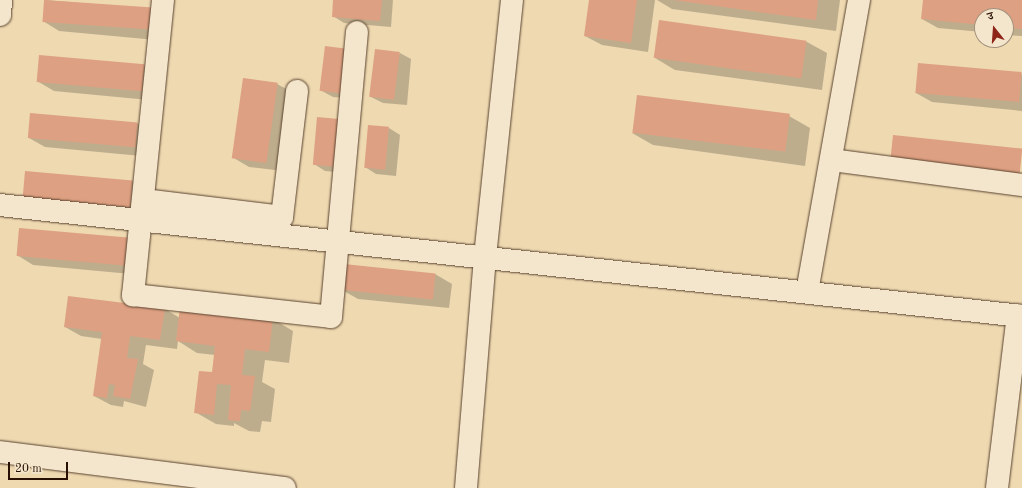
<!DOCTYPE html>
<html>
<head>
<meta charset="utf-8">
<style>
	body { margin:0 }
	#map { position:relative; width:1022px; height:488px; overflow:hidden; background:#eed9b1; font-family:"Old Standard TT","Noto Serif Devanagari",serif }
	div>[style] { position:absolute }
	.shadow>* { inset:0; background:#0003 }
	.building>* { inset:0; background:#dea082; transform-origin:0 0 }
	.roads { filter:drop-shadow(0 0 1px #59422e) drop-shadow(0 0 1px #59422e) }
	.minor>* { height:22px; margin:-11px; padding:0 11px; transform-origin:11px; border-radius:11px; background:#f4e6cc }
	span { translate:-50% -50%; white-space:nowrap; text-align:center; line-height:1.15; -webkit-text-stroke:4px #f4e6cc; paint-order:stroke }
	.north { position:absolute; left:974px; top:8px; width:40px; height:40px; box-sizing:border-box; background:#f4e6cc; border:1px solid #a2907c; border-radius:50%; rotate:343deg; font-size:11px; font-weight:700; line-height:16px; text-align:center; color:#270f03 }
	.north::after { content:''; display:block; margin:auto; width:14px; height:18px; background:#8f2418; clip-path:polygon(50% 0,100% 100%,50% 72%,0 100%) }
	.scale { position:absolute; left:8px; top:462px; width:60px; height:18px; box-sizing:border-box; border:2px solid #270f03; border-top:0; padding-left:5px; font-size:12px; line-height:14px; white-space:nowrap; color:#270f03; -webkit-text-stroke:3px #f4e6cc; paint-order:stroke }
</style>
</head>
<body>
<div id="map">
	<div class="shadow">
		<div style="clip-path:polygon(45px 0,153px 9px,167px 41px,59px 31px,43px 21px)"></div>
		<div style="clip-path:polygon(334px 0,393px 0,391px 27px,344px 23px,333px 16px)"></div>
		<div style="clip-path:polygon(590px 0,655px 0,648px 52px,602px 45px,585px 36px)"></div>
		<div style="clip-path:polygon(657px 0,840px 0,836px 31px,672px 9px)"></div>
		<div style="clip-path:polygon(924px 0,1022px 0,1022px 36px,1006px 35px,1006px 16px,982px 16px,982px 32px,938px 28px,922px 19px)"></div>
		<div style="clip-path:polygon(807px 42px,827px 53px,822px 90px,675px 70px,655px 58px)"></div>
		<div style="clip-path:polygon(349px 50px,356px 99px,333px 97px,322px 91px)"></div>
		<div style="clip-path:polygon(400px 53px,411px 59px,407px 105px,383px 103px,371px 97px)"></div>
		<div style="clip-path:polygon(40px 56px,145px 66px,162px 75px,159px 101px,54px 91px,37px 81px)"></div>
		<div style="clip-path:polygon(1022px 74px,1022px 111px,932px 102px,916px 93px)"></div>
		<div style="clip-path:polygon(277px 84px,294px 93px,283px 171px,249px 167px,232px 157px)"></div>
		<div style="clip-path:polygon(31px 114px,138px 124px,154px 133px,152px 157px,45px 147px,29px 138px)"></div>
		<div style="clip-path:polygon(789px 116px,810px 128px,805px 166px,653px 145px,632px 133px)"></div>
		<div style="clip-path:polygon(318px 118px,346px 173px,325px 171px,314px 164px)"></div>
		<div style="clip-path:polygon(389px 128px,400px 135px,396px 176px,376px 174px,365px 167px)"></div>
		<div style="clip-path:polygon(26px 172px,133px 182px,149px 191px,147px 217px)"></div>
		<div style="clip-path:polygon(128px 239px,142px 275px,33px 265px,17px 255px)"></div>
		<div style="clip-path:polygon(435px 274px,452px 284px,449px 308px,358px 299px,342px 290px)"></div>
		<div style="clip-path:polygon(165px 309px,180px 318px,192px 310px,201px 315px,259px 321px,273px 319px,293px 331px,289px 363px,265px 360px,262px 382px,275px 389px,271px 422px,262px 421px,260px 432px,249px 431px,234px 423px,234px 426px,216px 424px,195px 412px,213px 373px,215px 355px,197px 353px,178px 341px,177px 349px,146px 345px,143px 364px,154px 370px,146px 407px,124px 401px,123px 407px,111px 405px,94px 396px,102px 339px,81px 336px,65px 327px)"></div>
	</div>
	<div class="building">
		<div style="left:44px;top:0;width:109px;height:22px;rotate:4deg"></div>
		<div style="clip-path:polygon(333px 0,382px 0,380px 21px,332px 17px)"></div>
		<div style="clip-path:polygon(589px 0,637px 0,631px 43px,584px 36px)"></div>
		<div style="clip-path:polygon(674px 0,818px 0,816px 20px)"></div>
		<div style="clip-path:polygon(923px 0,1022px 0,1022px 29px,1006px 28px,1006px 16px,982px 16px,982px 25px,921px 19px)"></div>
		<div style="left:659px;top:20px;width:149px;height:38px;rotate:8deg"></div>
		<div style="left:325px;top:46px;width:24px;height:45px;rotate:7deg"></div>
		<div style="left:375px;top:49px;width:25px;height:48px;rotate:7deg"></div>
		<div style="left:39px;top:55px;width:106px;height:27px;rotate:5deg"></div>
		<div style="left:918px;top:63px;width:104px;height:30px;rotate:5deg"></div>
		<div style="left:243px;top:78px;width:35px;height:81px;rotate:8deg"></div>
		<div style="left:637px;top:95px;width:154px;height:38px;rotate:7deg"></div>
		<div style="left:30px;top:113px;width:108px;height:25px;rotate:5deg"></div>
		<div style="left:317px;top:117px;width:22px;height:48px;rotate:5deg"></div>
		<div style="left:368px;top:125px;width:21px;height:43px;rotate:5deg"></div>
		<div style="left:893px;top:135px;width:130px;height:27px;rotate:6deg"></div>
		<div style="left:25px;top:171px;width:108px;height:27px;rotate:5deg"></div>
		<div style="left:19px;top:228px;width:109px;height:28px;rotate:5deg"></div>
		<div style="left:344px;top:264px;width:92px;height:26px;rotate:6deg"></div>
		<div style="clip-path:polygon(68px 296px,165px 308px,160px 340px,130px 336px,127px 358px,138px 359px,130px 399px,113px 396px,115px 385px,109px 384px,107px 398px,93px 396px,102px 332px,64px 327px)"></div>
		<div style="clip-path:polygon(180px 307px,192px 309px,192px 313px,258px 320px,259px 316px,273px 318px,269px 352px,245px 349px,242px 375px,255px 376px,250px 411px,241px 410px,240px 421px,228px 420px,231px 385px,217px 384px,214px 415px,194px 413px,199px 371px,212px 372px,215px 346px,176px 341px)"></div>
	</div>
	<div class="roads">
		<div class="minor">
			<div style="left:163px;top:0;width:297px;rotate:95.8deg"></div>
			<div style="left:133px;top:295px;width:199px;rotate:6.3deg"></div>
			<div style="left:331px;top:317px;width:286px;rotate:-84.8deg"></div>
			<div style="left:0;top:15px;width:15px;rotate:-86deg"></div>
			<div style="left:832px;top:160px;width:192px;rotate:7.5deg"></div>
			<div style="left:144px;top:200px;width:139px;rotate:7deg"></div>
			<div style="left:282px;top:217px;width:127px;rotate:-83.2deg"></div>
			<div style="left:0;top:205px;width:1028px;rotate:6.2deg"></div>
			<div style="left:807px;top:292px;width:297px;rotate:-79.9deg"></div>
			<div style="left:0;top:452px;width:287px;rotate:7.2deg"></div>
			<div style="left:466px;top:488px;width:232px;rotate:-85.3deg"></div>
			<div style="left:485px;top:257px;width:258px;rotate:-84deg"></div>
			<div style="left:997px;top:488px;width:174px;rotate:-83.1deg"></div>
		</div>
	</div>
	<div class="north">उ</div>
	<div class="scale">20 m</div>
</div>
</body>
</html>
